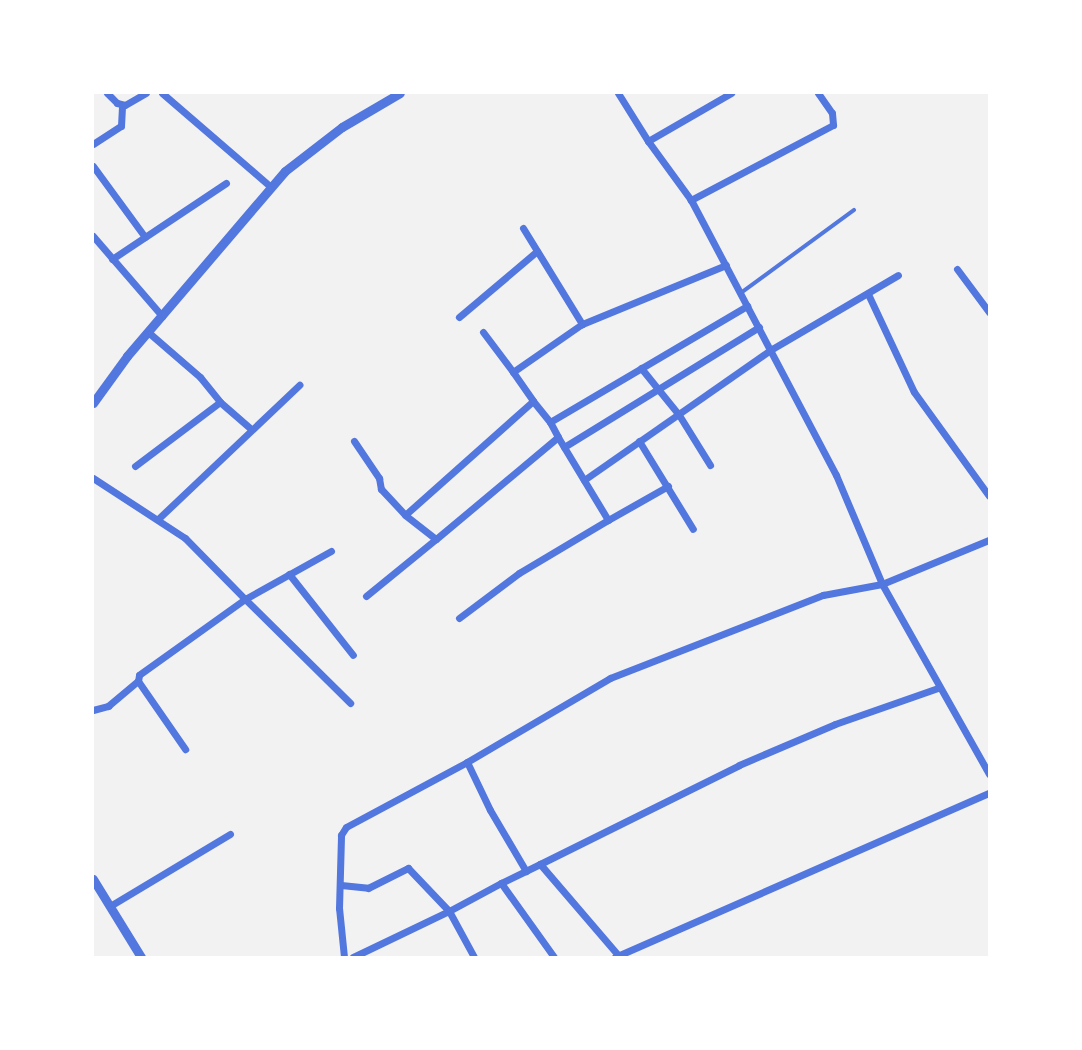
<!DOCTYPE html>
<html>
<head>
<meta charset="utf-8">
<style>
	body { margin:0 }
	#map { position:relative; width:1082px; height:1050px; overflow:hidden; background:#f2f2f2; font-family:Overpass,sans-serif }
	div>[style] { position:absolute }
	.service>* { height:3.5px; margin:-1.75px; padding:0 1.75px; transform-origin:1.75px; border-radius:1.75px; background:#5277de }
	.minor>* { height:7px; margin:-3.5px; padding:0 3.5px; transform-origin:3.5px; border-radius:3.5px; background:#5277de }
	.tertiary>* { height:9px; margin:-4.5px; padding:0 4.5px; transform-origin:4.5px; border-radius:4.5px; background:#5277de }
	span { translate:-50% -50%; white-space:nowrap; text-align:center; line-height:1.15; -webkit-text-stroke:5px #fff; paint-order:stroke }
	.frame { position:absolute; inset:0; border:94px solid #fff; pointer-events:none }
</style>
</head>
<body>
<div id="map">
	<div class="service">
		<div style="left:741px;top:293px;width:140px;rotate:-36.3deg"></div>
	</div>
	<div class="minor">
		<div style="left:107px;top:93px;width:14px;rotate:45deg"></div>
		<div style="left:117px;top:103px;width:8px;rotate:14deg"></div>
		<div style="left:125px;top:105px;width:24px;rotate:-30deg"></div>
		<div style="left:162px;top:93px;width:144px;rotate:40.8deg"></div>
		<div style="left:618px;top:93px;width:57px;rotate:58deg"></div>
		<div style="left:818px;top:93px;width:24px;rotate:55deg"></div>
		<div style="left:832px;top:113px;width:12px;rotate:85deg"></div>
		<div style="left:833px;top:125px;width:161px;rotate:152.2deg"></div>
		<div style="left:691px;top:200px;width:311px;rotate:62.2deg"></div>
		<div style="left:836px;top:475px;width:118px;rotate:67.1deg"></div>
		<div style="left:882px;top:584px;width:218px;rotate:60.6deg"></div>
		<div style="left:93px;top:144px;width:33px;rotate:-33deg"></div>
		<div style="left:121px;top:126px;width:21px;rotate:-87deg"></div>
		<div style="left:93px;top:166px;width:88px;rotate:53.8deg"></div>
		<div style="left:691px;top:200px;width:73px;rotate:-126.1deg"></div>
		<div style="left:648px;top:141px;width:96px;rotate:-30deg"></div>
		<div style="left:523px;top:228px;width:113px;rotate:58.4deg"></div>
		<div style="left:93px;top:236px;width:106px;rotate:49.2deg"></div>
		<div style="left:112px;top:259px;width:137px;rotate:-33.7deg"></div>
		<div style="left:726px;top:265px;width:156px;rotate:157.7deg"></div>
		<div style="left:582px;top:324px;width:84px;rotate:145.2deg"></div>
		<div style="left:513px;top:372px;width:35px;rotate:55deg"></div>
		<div style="left:533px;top:401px;width:171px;rotate:138.3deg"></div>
		<div style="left:405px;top:515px;width:39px;rotate:38deg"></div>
		<div style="left:436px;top:539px;width:159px;rotate:-39.9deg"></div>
		<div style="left:558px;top:437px;width:17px;rotate:-118deg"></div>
		<div style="left:550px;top:422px;width:229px;rotate:-30.5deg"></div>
		<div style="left:957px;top:269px;width:54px;rotate:53.3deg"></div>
		<div style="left:868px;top:294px;width:108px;rotate:64.9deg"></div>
		<div style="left:914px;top:392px;width:128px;rotate:54.2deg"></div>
		<div style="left:459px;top:317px;width:102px;rotate:-40.2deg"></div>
		<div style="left:148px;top:332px;width:69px;rotate:40.9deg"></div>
		<div style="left:200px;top:377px;width:32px;rotate:51deg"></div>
		<div style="left:220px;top:402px;width:41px;rotate:41.1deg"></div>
		<div style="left:483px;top:332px;width:50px;rotate:53.1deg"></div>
		<div style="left:641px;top:368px;width:60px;rotate:51deg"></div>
		<div style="left:679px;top:415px;width:59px;rotate:58.2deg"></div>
		<div style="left:533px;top:401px;width:27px;rotate:51deg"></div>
		<div style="left:354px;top:441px;width:45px;rotate:56deg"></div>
		<div style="left:379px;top:478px;width:11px;rotate:80deg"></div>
		<div style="left:381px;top:489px;width:35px;rotate:47deg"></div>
		<div style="left:639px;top:441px;width:103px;rotate:58.5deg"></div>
		<div style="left:564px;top:447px;width:229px;rotate:-31.6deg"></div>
		<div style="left:135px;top:466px;width:106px;rotate:-37deg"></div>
		<div style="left:93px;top:478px;width:110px;rotate:33.1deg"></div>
		<div style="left:185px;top:538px;width:86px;rotate:45.5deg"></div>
		<div style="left:245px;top:599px;width:130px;rotate:144.4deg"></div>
		<div style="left:139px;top:675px;width:6px;rotate:99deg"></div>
		<div style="left:138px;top:681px;width:83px;rotate:55.3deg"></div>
		<div style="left:584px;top:480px;width:229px;rotate:-34.9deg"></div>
		<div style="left:772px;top:349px;width:146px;rotate:-30.4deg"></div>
		<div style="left:158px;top:519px;width:195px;rotate:-43.5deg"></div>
		<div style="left:608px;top:520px;width:69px;rotate:-29.5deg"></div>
		<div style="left:331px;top:551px;width:98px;rotate:150.8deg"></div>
		<div style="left:245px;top:599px;width:148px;rotate:44.7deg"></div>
		<div style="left:289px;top:574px;width:103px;rotate:51.7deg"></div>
		<div style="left:366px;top:596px;width:90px;rotate:-39.2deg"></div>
		<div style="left:459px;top:618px;width:75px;rotate:-36.9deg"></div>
		<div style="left:519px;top:573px;width:104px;rotate:-30.8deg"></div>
		<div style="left:608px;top:520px;width:97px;rotate:-121.1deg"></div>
		<div style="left:93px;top:710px;width:16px;rotate:-15deg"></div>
		<div style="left:108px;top:706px;width:39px;rotate:-40deg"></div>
		<div style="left:467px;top:762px;width:53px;rotate:64.4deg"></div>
		<div style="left:490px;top:810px;width:71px;rotate:59.5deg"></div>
		<div style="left:540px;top:864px;width:43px;rotate:154deg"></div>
		<div style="left:501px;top:883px;width:91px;rotate:54.4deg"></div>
		<div style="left:341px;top:885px;width:27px;rotate:6deg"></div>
		<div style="left:368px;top:888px;width:45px;rotate:-26.6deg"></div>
		<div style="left:408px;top:868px;width:59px;rotate:46.4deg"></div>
		<div style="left:449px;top:911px;width:59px;rotate:-28.3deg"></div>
		<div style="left:110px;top:906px;width:140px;rotate:-31deg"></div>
		<div style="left:618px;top:955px;width:120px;rotate:-130.6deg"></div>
		<div style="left:540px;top:864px;width:222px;rotate:-26.4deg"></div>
		<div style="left:739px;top:765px;width:104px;rotate:-23.1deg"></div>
		<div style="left:835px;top:724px;width:109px;rotate:-19.3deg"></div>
		<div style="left:344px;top:957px;width:49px;rotate:-95.8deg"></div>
		<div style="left:339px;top:908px;width:73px;rotate:-88.4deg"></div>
		<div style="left:341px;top:835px;width:9px;rotate:-58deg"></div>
		<div style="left:346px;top:827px;width:137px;rotate:-28.2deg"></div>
		<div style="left:467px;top:762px;width:166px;rotate:-30.4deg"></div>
		<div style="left:610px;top:678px;width:229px;rotate:-21.3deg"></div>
		<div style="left:823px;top:595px;width:60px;rotate:-10.6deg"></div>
		<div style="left:882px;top:584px;width:116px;rotate:-22.4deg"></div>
		<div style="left:353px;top:957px;width:106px;rotate:-25.6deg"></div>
		<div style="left:449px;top:911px;width:52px;rotate:61.5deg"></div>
		<div style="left:615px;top:957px;width:408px;rotate:-23.7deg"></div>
	</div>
	<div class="tertiary">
		<div style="left:93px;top:403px;width:58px;rotate:-54.1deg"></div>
		<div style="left:127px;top:356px;width:243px;rotate:-49.5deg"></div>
		<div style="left:285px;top:171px;width:72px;rotate:-37.7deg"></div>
		<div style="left:342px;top:127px;width:67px;rotate:-30.4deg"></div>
		<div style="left:93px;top:879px;width:92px;rotate:58.4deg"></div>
	</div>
	<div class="frame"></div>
</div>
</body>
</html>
